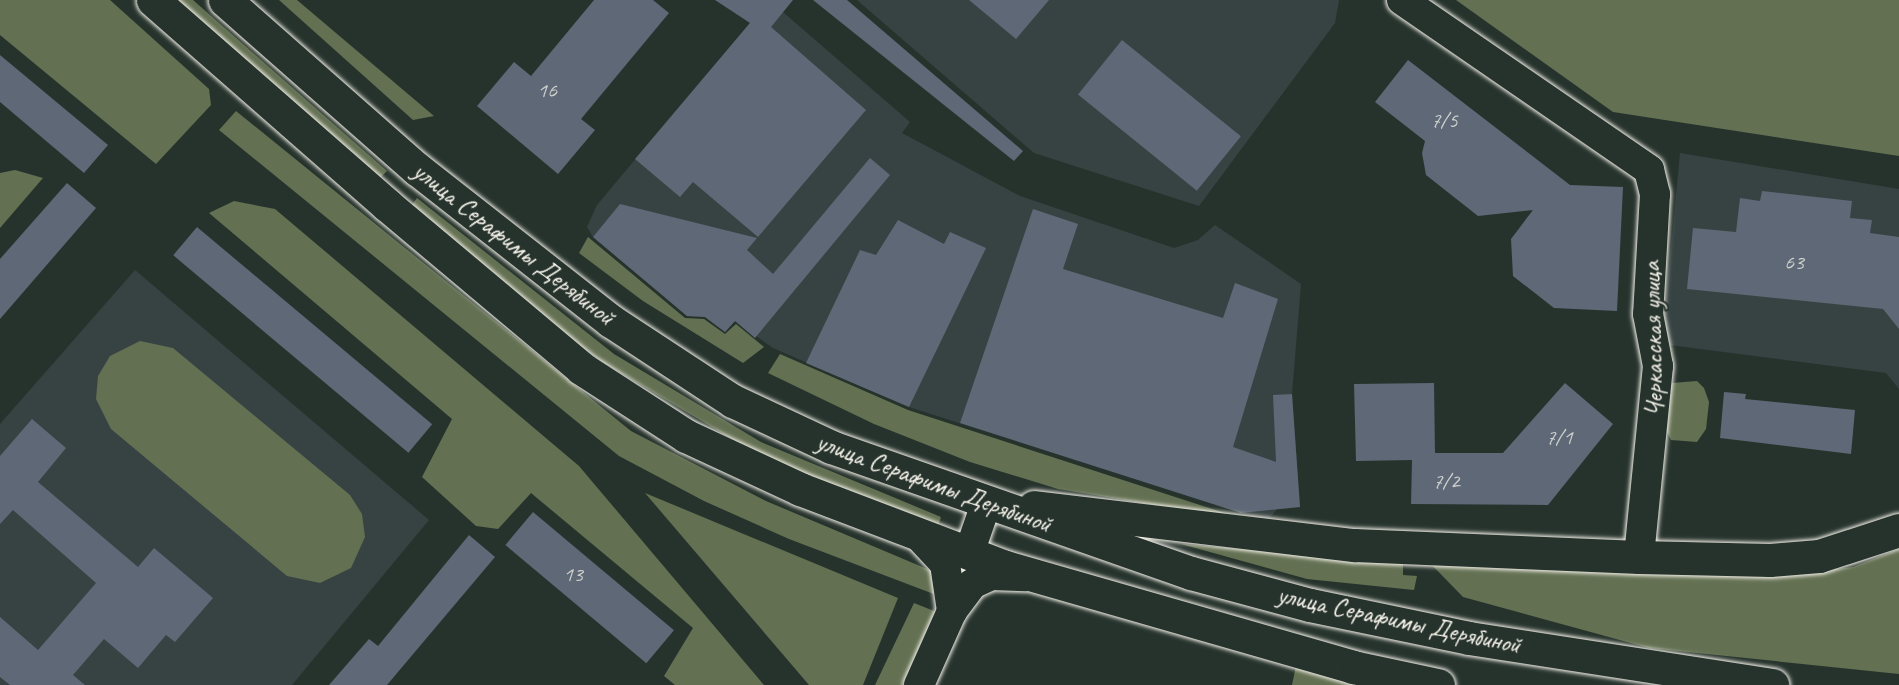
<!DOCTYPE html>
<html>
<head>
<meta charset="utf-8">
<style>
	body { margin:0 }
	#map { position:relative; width:1899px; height:685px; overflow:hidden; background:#26332d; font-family:Caveat,sans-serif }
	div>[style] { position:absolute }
	.built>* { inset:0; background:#374343 }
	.green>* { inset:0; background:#637052 }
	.building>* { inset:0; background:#5e6876; transform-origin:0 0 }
	.roads { filter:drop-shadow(0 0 2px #f4f1e8) drop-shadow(0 0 2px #f4f1e8) }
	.minor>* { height:30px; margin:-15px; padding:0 15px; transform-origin:15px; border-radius:15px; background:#26332d }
	.major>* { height:33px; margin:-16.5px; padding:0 16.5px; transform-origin:16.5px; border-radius:16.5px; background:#26332d }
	span { translate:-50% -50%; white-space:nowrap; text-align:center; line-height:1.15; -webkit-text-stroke:4.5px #26332d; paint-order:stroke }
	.number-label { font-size:22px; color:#cecfcc }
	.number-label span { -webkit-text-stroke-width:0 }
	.street-label { font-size:26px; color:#f4f1e8 }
</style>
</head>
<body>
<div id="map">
	<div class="built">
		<div style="clip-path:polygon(769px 0,910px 122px,902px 133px,1020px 196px,1174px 248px,1198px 240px,1215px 225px,1301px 284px,1292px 394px,1300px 507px,1278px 508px,1267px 521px,909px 407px,773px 348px,735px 321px,725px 332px,705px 317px,687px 316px,593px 237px,587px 227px,597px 205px)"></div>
		<div style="clip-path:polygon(857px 0,1339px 0,1335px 23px,1199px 206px,1034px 153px)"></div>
		<div style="clip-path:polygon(1680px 153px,1899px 189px,1899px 389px,1886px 373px,1662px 344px)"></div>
		<div style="clip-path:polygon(135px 270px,429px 520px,292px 685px,0 685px,0 424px)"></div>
	</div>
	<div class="green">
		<div style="clip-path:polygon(0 0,110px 0,209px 89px,211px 105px,156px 164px,0 35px)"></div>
		<div style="clip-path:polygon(176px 0,193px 0,387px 171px,380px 178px)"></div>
		<div style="clip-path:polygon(279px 0,297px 0,434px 116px,413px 120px)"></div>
		<div style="clip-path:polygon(1456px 0,1899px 0,1899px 156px,1613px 112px)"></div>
		<div style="clip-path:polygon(236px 111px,631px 431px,766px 501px,939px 574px,939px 596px,789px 539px,704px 501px,619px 456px,219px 130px)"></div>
		<div style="clip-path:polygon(15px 170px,43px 178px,0 228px,0 173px)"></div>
		<div style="clip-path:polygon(417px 198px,614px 354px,761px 442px,941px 517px,937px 529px,759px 455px,604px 363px,556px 328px,411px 206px)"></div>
		<div style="clip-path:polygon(234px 201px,275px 209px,579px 466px,764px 685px,675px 685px,664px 676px,693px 628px,531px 493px,498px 529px,476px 526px,422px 477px,452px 419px,209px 213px)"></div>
		<div style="clip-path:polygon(588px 237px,685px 318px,704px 319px,725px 334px,736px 324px,764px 347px,743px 363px,643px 301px,579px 253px)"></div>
		<div style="clip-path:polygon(140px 341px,173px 348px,350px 495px,362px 514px,365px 537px,351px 568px,320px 583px,287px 576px,111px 429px,96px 399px,98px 376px,110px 356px)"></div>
		<div style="clip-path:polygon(780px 354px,908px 410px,1246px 520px,1058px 489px,970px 462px,874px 424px,768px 373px)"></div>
		<div style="clip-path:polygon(1697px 381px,1704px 388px,1709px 402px,1706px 429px,1697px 442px,1671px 440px,1665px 428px,1666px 393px,1672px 383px)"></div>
		<div style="clip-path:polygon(645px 493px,898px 598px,863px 685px,809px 685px)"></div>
		<div style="clip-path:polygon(1181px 544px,1403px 563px,1403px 575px,1417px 576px,1414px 590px,1307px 579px)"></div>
		<div style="clip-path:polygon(1899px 549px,1899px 674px,1649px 648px,1463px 597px,1428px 561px,1804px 573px,1853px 567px)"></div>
		<div style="clip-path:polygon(914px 603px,939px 613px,902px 685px,875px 685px)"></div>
		<div style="clip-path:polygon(1297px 661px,1388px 685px,1292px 685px)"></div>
	</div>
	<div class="building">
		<div style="clip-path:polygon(594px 0,653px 0,669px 13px,581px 119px,595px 130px,558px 174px,477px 106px,514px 62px,531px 76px)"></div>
		<div style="clip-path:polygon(715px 0,793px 0,771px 27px,866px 110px,758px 237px,693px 182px,680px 197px,635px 159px,750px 23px)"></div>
		<div style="clip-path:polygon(813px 0,847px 0,1023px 151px,1014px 161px)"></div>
		<div style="clip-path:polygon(969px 0,1049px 0,1016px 39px)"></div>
		<div style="left:1122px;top:40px;width:153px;height:70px;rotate:39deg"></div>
		<div style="clip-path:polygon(0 55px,108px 145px,84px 173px,0 102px)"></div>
		<div style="clip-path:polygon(1408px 60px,1570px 185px,1623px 187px,1617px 311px,1554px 308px,1513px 276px,1511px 239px,1533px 210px,1478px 216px,1426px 175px,1422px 153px,1425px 141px,1375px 102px)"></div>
		<div style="clip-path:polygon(870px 158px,890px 175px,755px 338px,735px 321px,725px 332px,705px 317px,687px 316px,593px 237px,620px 204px,757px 238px,747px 250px,773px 274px)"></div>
		<div style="clip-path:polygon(67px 183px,96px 208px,0 319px,0 259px)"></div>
		<div style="clip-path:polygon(1762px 191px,1852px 201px,1850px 218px,1872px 220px,1870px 233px,1899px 237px,1899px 329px,1883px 309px,1687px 289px,1693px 228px,1736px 232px,1740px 198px,1760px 201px)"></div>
		<div style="clip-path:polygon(1033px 209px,1078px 224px,1063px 269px,1223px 318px,1235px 283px,1278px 299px,1233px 447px,1276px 462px,1273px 395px,1292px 394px,1300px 507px,1241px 513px,960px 423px)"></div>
		<div style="clip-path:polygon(898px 220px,944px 244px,950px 232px,986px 248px,909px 407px,806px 363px,860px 250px,876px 255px)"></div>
		<div style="left:197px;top:227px;width:307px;height:37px;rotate:40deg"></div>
		<div style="clip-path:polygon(1434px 383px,1435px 453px,1503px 453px,1565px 383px,1613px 424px,1548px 505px,1411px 504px,1412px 460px,1356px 461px,1354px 384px)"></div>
		<div style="clip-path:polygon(1724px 392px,1746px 394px,1745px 399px,1855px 410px,1851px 454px,1720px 438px)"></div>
		<div style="clip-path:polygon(32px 419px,66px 448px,38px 482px,138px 567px,154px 548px,213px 598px,175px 642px,166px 635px,138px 668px,104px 639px,73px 675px,85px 685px,10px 685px,0 677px,0 617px,38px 650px,96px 583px,13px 510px,0 524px,0 456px)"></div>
		<div style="left:533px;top:512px;width:184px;height:43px;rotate:40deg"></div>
		<div style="clip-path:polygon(469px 535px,495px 557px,387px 685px,329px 685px,369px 639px,378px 646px)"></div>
	</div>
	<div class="roads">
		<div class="minor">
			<div style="left:1402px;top:0;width:300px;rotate:34.5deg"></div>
			<div style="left:1649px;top:170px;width:25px;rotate:76deg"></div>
			<div style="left:1655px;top:194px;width:120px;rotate:93.3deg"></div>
			<div style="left:1648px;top:314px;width:53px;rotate:79.1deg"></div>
			<div style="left:1658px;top:366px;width:192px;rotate:95.7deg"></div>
			<div style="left:920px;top:537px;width:37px;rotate:47deg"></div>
			<div style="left:945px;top:564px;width:48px;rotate:81.5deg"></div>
			<div style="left:969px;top:553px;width:52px;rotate:-70.9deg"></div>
			<div style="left:919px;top:685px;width:81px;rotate:-66deg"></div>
			<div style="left:952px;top:611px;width:34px;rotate:-53deg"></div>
			<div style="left:972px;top:584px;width:21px;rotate:-25deg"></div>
			<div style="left:991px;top:575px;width:35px;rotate:2deg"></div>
		</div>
		<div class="major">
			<div style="left:153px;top:0;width:311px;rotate:41.2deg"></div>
			<div style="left:387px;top:205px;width:253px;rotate:40deg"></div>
			<div style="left:581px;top:368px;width:125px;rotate:32.9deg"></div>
			<div style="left:686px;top:436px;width:126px;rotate:24.9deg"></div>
			<div style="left:800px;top:489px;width:219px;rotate:20.8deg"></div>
			<div style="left:1005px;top:567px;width:362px;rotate:16deg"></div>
			<div style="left:1353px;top:667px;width:87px;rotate:12deg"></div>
			<div style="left:225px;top:0;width:256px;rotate:41.4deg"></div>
			<div style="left:417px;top:169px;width:246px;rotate:38.1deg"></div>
			<div style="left:611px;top:321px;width:146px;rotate:33.3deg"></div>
			<div style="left:733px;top:401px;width:108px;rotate:25.1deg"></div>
			<div style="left:831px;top:447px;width:381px;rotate:19.3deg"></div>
			<div style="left:1191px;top:573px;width:123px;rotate:15.1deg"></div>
			<div style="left:1310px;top:605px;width:162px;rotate:11.7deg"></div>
			<div style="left:1469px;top:638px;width:307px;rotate:8.8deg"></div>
			<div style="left:1034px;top:507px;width:322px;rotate:6.8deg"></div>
			<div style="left:1354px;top:545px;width:285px;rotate:2.4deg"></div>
			<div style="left:1639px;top:557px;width:131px;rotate:1.3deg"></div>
			<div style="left:1770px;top:560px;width:49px;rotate:-4.7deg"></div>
			<div style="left:1819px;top:556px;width:84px;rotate:-18deg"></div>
		</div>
	</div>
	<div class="number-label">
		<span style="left:547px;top:91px">16</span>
		<span style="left:1444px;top:121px">7/5</span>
		<span style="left:1794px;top:263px">63</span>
		<span style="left:1559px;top:438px">7/1</span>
		<span style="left:1446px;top:482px">7/2</span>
		<span style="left:573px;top:575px">13</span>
	</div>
	<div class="street-label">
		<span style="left:514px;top:244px;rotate:38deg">улица Серафимы Дерябиной</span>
		<span style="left:1653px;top:339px;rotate:-91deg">Черкасская улица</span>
		<span style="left:934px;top:483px;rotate:20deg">улица Серафимы Дерябиной</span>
		<span style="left:1399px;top:620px;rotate:12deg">улица Серафимы Дерябиной</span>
	</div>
</div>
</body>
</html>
